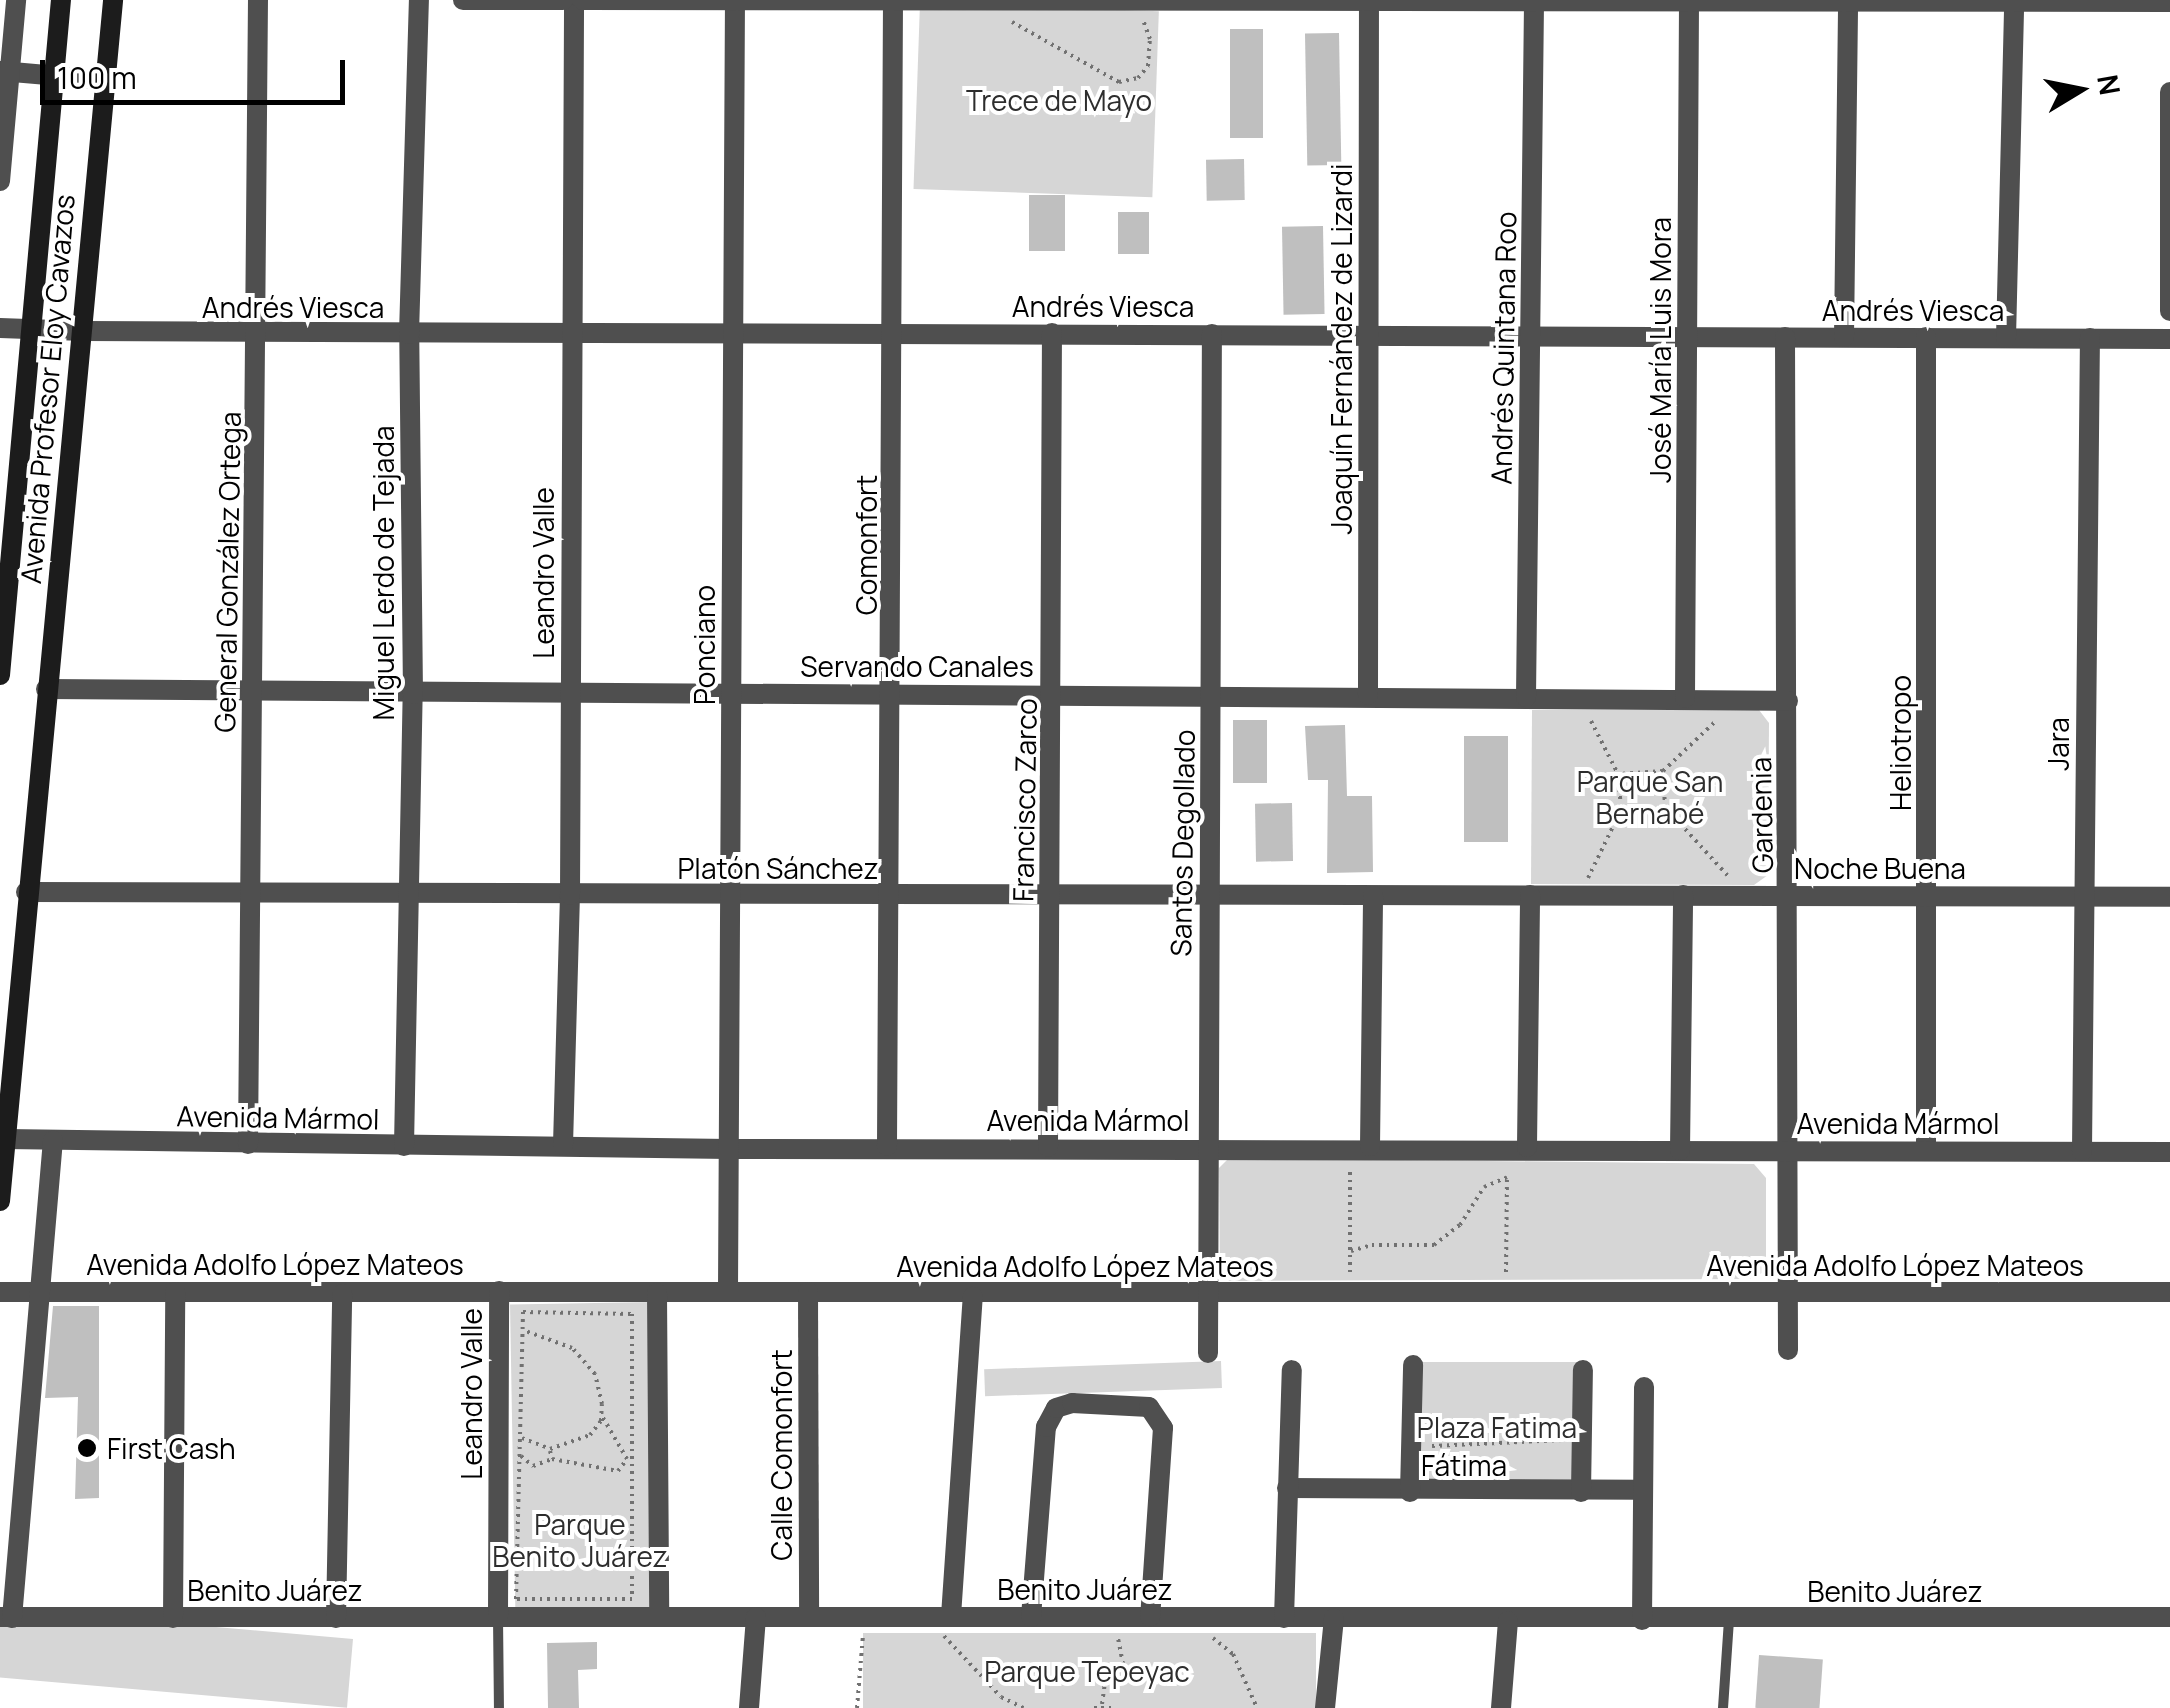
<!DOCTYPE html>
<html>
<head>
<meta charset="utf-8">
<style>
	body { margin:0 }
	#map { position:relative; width:2170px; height:1708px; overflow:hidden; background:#fff; font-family:Manrope,sans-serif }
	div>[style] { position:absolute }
	.green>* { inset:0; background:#d6d6d6; transform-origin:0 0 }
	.building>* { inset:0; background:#bfbfbf; transform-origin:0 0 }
	.path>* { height:4px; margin-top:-2px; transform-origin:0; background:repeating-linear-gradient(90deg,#717171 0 2.5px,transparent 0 7.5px) }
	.service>* { height:10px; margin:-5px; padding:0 5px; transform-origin:5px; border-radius:5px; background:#4f4f4f }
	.minor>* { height:20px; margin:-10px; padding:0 10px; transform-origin:10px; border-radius:10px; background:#4f4f4f }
	.tertiary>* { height:20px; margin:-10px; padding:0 10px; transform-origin:10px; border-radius:10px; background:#4f4f4f }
	.secondary>* { height:20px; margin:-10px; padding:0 10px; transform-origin:10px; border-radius:10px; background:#1c1c1c }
	.dots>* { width:28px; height:28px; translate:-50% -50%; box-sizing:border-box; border:5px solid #fff; border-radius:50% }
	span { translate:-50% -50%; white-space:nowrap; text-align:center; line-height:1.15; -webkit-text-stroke:8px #fff; paint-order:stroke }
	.park-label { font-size:28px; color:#2d2d2d }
	.street-label { font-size:28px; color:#000 }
	.poi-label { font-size:28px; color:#000 }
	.left { translate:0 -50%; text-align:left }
	.north { position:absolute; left:2030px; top:40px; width:100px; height:100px; -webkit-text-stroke:8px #fff; paint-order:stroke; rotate:80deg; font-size:28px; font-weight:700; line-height:40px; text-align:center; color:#000 }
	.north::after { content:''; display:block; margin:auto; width:35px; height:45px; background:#000; clip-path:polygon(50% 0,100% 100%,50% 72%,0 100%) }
	.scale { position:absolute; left:40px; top:60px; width:305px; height:45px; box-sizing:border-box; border:5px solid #000; border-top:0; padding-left:12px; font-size:30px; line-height:35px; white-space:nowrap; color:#000; -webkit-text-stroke:8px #fff; paint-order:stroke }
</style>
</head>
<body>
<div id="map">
	<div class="green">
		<div style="left:920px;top:3px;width:239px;height:186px;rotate:2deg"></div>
		<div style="clip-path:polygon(1532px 710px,1759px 710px,1769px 723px,1768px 875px,1754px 885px,1531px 884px)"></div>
		<div style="clip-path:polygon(1229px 1158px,1754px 1164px,1766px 1178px,1766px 1270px,1753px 1279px,1229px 1281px,1220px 1269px,1219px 1168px)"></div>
		<div style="left:653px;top:1302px;width:315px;height:143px;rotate:89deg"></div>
		<div style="left:1221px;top:1361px;width:27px;height:237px;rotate:88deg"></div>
		<div style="left:1418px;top:1362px;width:159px;height:129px"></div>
		<div style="left:863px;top:1633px;width:453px;height:75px"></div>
		<div style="left:353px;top:1639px;width:69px;height:353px;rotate:95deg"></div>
	</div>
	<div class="building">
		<div style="left:1230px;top:29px;width:33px;height:109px"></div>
		<div style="left:1339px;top:33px;width:132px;height:34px;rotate:89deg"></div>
		<div style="left:1244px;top:159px;width:41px;height:38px;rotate:89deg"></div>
		<div style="left:1029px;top:195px;width:36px;height:56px"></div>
		<div style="left:1118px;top:212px;width:31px;height:42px"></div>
		<div style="left:1323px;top:226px;width:88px;height:41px;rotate:89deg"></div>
		<div style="left:1267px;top:720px;width:63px;height:34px;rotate:90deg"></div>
		<div style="clip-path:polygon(1345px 725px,1347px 796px,1372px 796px,1373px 872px,1327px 873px,1328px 780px,1308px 780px,1305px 726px)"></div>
		<div style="left:1464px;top:736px;width:44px;height:106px"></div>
		<div style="left:1292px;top:803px;width:58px;height:37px;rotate:89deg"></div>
		<div style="clip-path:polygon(53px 1306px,99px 1306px,99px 1498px,75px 1499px,78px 1397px,45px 1398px)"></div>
		<div style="clip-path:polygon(597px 1642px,597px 1669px,578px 1670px,579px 1708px,548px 1708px,547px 1643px)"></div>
		<div style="left:1759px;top:1655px;width:64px;height:53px;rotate:4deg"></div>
	</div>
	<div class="path">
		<div style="left:1012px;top:22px;width:123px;rotate:29.3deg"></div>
		<div style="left:1119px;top:82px;width:19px;rotate:-12deg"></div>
		<div style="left:1138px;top:78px;width:16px;rotate:-50deg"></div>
		<div style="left:1148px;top:66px;width:27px;rotate:-86deg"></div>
		<div style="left:1150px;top:39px;width:20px;rotate:-110deg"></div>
		<div style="left:1591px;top:721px;width:59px;rotate:63deg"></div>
		<div style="left:1618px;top:774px;width:36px;rotate:85deg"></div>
		<div style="left:1621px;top:810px;width:44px;rotate:-3.9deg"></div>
		<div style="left:1665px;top:807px;width:36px;rotate:-93deg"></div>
		<div style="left:1663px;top:771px;width:45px;rotate:176.2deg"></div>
		<div style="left:1663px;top:771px;width:74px;rotate:-43.4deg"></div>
		<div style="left:1665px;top:807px;width:95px;rotate:47.6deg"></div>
		<div style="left:1588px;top:878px;width:76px;rotate:-64.1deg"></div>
		<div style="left:1351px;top:1251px;width:22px;rotate:-16deg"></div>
		<div style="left:1372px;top:1245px;width:62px"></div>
		<div style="left:1434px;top:1245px;width:33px;rotate:-38deg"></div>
		<div style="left:1460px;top:1225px;width:45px;rotate:-57.7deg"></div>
		<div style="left:1484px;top:1187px;width:25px;rotate:-23deg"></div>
		<div style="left:1350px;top:1272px;width:101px;rotate:-90deg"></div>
		<div style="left:1506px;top:1272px;width:95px;rotate:-89.4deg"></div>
		<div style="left:523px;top:1312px;width:109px;rotate:1.1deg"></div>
		<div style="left:632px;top:1314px;width:285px;rotate:90deg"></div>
		<div style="left:632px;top:1599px;width:116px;rotate:180deg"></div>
		<div style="left:516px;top:1599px;width:287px;rotate:-88.6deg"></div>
		<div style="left:522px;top:1438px;width:30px;rotate:21deg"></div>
		<div style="left:550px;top:1449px;width:42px;rotate:-19.3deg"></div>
		<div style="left:590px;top:1435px;width:18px;rotate:-52deg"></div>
		<div style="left:601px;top:1421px;width:17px;rotate:-87deg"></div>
		<div style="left:602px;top:1404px;width:31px;rotate:-103deg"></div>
		<div style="left:595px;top:1374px;width:35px;rotate:-131deg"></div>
		<div style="left:572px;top:1348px;width:52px;rotate:-159.8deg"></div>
		<div style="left:1432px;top:1446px;width:130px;rotate:-2.6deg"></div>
		<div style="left:550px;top:1451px;width:8px;rotate:76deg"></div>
		<div style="left:552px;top:1459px;width:67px;rotate:10.3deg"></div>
		<div style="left:618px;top:1471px;width:15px;rotate:-53deg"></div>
		<div style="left:627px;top:1459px;width:50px;rotate:-120.2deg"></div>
		<div style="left:521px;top:1456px;width:16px;rotate:40deg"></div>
		<div style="left:533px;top:1466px;width:20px;rotate:-20deg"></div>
		<div style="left:944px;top:1636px;width:83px;rotate:46.9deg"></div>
		<div style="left:1001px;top:1697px;width:25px;rotate:26deg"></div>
		<div style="left:1213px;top:1638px;width:26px;rotate:39deg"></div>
		<div style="left:1233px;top:1654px;width:59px;rotate:66deg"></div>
		<div style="left:1102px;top:1704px;width:22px;rotate:-82deg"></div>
		<div style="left:1105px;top:1682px;width:25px;rotate:-45deg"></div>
		<div style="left:1123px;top:1664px;width:26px;rotate:-101deg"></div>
		<div style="left:857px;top:1708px;width:73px;rotate:-85.3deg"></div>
		<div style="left:1094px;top:1708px;width:22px"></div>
	</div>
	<div class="service">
		<div style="left:498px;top:1617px;width:91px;rotate:89.4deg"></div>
		<div style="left:1723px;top:1708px;width:89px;rotate:-86.1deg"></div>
	</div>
	<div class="minor">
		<div style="left:1px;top:71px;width:102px;rotate:5deg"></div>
		<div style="left:2170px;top:92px;width:219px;rotate:90deg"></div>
		<div style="left:0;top:181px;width:182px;rotate:-84.9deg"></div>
		<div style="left:83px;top:331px;width:2087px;rotate:0.22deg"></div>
		<div style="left:1785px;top:337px;width:1013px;rotate:89.83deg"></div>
		<div style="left:1844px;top:337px;width:335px;rotate:-89.3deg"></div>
		<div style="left:1926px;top:337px;width:811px;rotate:90deg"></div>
		<div style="left:2006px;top:338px;width:337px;rotate:-88.6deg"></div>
		<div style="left:46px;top:689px;width:1742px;rotate:0.39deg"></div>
		<div style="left:1368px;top:695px;width:692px;rotate:-89.92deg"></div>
		<div style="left:1526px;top:697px;width:697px;rotate:-89.34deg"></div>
		<div style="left:1685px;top:698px;width:695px;rotate:-89.67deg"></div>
		<div style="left:26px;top:892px;width:2144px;rotate:0.13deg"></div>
		<div style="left:6px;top:1139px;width:723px;rotate:0.79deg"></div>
		<div style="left:729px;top:1149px;width:1441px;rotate:0.12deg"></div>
		<div style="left:248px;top:1144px;width:1144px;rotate:-89.5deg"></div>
		<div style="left:563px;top:1145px;width:250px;rotate:-88.4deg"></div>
		<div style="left:570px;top:895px;width:895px;rotate:-89.74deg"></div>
		<div style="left:404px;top:1146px;width:452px;rotate:-88.9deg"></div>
		<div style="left:413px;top:694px;width:360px;rotate:-90.6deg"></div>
		<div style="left:409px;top:334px;width:334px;rotate:-88.3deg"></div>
		<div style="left:887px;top:1146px;width:1143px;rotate:-89.7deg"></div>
		<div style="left:1370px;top:1146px;width:250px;rotate:-89.3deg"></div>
		<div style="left:1048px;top:1147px;width:814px;rotate:-89.72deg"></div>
		<div style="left:1527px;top:1147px;width:252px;rotate:-89.3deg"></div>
		<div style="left:1680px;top:1150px;width:255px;rotate:-89.3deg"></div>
		<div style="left:2082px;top:1151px;width:813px;rotate:-89.44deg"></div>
		<div style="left:728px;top:1290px;width:1290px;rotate:-89.69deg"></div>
		<div style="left:0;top:1292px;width:2170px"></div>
		<div style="left:808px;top:1292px;width:325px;rotate:89.8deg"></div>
		<div style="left:657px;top:1293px;width:324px;rotate:89.6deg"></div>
		<div style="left:1208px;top:1353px;width:1019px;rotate:-89.78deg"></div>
		<div style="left:1287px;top:1488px;width:354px;rotate:0.3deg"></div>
		<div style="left:1410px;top:1492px;width:127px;rotate:-88.6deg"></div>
		<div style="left:1581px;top:1492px;width:122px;rotate:-89.1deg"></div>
		<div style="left:951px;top:1616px;width:320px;rotate:-86.1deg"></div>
		<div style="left:0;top:1617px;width:2170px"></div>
		<div style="left:498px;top:1617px;width:326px;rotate:-89.8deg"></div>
		<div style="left:1031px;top:1617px;width:191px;rotate:-85.5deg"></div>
		<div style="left:1046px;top:1427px;width:21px;rotate:-62deg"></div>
		<div style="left:1056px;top:1408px;width:17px;rotate:-17deg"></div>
		<div style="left:1072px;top:1403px;width:77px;rotate:3deg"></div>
		<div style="left:1149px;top:1407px;width:25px;rotate:56deg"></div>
		<div style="left:1163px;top:1428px;width:189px;rotate:93.9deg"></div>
		<div style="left:12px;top:1618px;width:479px;rotate:-85.1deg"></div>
		<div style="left:173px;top:1618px;width:326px;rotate:-89.6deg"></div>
		<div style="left:336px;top:1618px;width:324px;rotate:-88.9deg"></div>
		<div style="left:1284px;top:1618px;width:248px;rotate:-88.2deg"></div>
		<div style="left:1642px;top:1620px;width:233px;rotate:-89.5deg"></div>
		<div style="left:749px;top:1708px;width:91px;rotate:-85.6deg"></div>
		<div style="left:1325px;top:1708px;width:90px;rotate:-84.3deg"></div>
		<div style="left:1501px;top:1708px;width:87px;rotate:-85.4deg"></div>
	</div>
	<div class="tertiary">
		<div style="left:463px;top:0;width:100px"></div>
		<div style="left:582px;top:0;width:1588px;rotate:0.07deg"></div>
		<div style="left:0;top:328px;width:83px;rotate:2.1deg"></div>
	</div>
	<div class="secondary">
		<div style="left:0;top:675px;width:678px;rotate:-84.84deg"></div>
		<div style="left:0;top:1201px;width:1206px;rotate:-84.62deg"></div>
	</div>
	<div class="dots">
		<div style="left:87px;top:1448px;background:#000"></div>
	</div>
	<div class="park-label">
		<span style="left:1059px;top:100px">Trece de Mayo</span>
		<span style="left:1650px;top:797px">Parque San<br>Bernabé</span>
		<span style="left:1497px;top:1427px">Plaza Fatima</span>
		<span style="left:580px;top:1540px">Parque<br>Benito Juárez</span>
		<span style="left:1087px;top:1671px">Parque Tepeyac</span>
	</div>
	<div class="street-label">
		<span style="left:1103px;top:306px">Andrés Viesca</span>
		<span style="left:293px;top:307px">Andrés Viesca</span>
		<span style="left:1913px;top:310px">Andrés Viesca</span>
		<span style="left:1503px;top:348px;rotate:-89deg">Andrés Quintana Roo</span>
		<span style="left:1341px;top:349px;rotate:-90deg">Joaquín Fernández de Lizardi</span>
		<span style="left:1660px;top:350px;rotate:-90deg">José María Luis Mora</span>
		<span style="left:47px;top:389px;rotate:-85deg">Avenida Profesor Eloy Cavazos</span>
		<span style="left:866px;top:545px;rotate:-90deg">Comonfort</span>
		<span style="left:227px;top:572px;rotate:-89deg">General González Ortega</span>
		<span style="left:383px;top:573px;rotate:-90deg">Miguel Lerdo de Tejada</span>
		<span style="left:543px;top:573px;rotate:-90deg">Leandro Valle</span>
		<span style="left:704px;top:645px;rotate:-90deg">Ponciano</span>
		<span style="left:917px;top:666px">Servando Canales</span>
		<span style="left:1900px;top:743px;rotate:-90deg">Heliotropo</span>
		<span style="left:2058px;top:744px;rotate:-90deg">Jara</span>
		<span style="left:1024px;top:800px;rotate:-89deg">Francisco Zarco</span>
		<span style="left:1761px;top:815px;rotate:-91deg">Gardenia</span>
		<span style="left:1182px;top:843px;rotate:-89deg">Santos Degollado</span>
		<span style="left:778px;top:868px">Platón Sánchez</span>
		<span style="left:1880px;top:868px">Noche Buena</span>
		<span style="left:278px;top:1117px;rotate:1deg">Avenida Mármol</span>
		<span style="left:1088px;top:1120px">Avenida Mármol</span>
		<span style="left:1898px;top:1123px">Avenida Mármol</span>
		<span style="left:275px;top:1264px">Avenida Adolfo López Mateos</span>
		<span style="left:1895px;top:1265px">Avenida Adolfo López Mateos</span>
		<span style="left:1085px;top:1266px">Avenida Adolfo López Mateos</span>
		<span style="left:471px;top:1394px;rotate:-90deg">Leandro Valle</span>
		<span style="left:781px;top:1455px;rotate:-90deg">Calle Comonfort</span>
		<span style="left:1464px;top:1465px">Fátima</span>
		<span style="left:1085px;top:1589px">Benito Juárez</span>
		<span style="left:275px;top:1590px">Benito Juárez</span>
		<span style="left:1895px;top:1591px">Benito Juárez</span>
	</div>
	<div class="poi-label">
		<span class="left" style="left:107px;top:1448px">First Cash</span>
	</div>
	<div class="north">N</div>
	<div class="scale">100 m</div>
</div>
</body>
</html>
